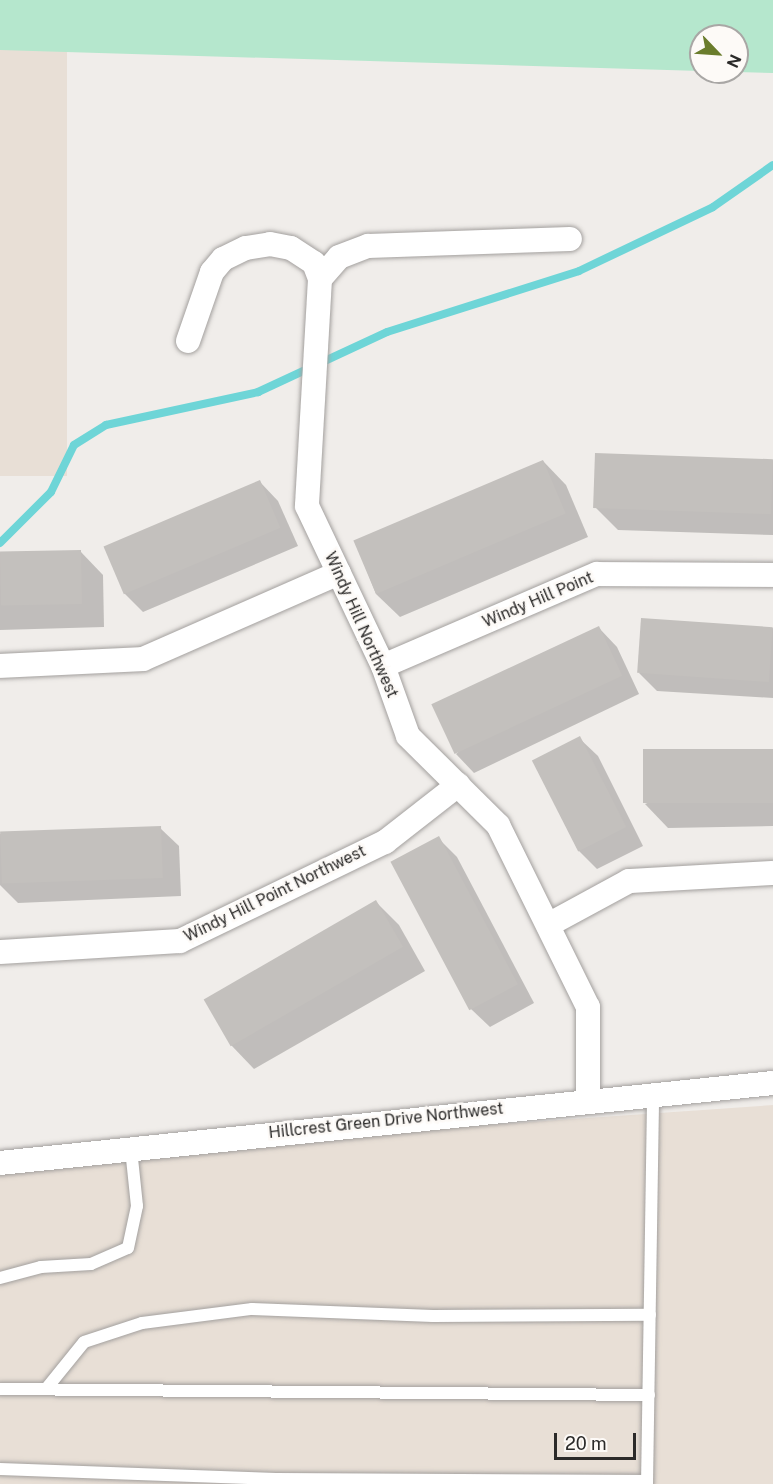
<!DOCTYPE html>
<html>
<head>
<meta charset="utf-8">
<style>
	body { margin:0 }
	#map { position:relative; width:773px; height:1484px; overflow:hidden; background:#f0edea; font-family:"Public Sans",sans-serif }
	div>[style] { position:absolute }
	.built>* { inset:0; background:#e8dfd6; transform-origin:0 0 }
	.green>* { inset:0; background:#b5e7cd }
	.shadow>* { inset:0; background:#0003 }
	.stream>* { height:8px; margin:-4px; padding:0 4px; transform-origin:4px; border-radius:4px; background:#6ed5d7 }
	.building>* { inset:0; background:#c3c0bd; transform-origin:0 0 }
	.roads { filter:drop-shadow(0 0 2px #a3a09e) drop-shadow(0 0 2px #a3a09e) }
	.service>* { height:12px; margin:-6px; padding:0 6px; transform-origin:6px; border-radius:6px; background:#fff }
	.minor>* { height:24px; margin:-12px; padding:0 12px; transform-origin:12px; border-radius:12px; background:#fff }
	span { translate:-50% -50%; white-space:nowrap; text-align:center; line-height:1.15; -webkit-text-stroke:5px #fdfaf7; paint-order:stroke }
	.street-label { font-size:16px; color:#2b2a29 }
	.north { position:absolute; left:689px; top:24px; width:60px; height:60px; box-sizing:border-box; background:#fdfaf7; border:2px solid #a9a7a5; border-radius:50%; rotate:115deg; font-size:16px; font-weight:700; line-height:24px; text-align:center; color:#2b2a29 }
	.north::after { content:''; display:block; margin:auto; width:21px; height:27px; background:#6a7c2c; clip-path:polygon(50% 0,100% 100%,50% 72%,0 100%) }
	.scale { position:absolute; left:554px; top:1433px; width:82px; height:27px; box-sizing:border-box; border:3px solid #2b2a29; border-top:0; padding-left:8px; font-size:18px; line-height:21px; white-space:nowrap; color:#2b2a29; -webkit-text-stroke:4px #fdfaf7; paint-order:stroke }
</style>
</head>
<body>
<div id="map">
	<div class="built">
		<div style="left:0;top:50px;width:67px;height:426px"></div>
		<div style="clip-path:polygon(773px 1105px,773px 1484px,0 1484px,0 1159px)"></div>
	</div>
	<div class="green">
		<div style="clip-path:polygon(0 0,773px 0,773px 73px,737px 72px,737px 36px,701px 36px,701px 71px,0 50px)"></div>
	</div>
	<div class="shadow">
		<div style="clip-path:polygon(773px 460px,773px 535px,618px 530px,595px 507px)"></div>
		<div style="clip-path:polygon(543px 461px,566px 485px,588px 537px,400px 617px,376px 594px,355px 541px)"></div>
		<div style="clip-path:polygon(260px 482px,278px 501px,298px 546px,143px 612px,125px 594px,106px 548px)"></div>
		<div style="clip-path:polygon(80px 551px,103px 575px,104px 627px,0 630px,0 553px)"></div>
		<div style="clip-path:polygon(599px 628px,617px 647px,639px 694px,474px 773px,456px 754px)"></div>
		<div style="clip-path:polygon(773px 628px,773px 698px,657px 691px,639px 673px)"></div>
		<div style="clip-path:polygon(579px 738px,598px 756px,643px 846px,597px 869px,579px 851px)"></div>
		<div style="clip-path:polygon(773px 751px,773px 826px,668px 828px,645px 804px)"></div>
		<div style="clip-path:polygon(160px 828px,179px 846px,181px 896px,18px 903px,0 885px,0 834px)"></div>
		<div style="clip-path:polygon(438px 838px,457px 857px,534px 1003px,490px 1027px,471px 1009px)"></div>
		<div style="clip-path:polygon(375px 901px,399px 925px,425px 971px,254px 1069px,231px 1045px)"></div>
	</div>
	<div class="stream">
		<div style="left:0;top:543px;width:72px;rotate:-45deg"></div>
		<div style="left:51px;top:492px;width:52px;rotate:-63.9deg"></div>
		<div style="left:74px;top:445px;width:38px;rotate:-32deg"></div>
		<div style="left:106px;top:425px;width:156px;rotate:-12.2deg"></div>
		<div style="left:258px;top:392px;width:142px;rotate:-24.9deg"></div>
		<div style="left:387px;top:332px;width:201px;rotate:-17.6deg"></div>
		<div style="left:579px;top:271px;width:148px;rotate:-25.5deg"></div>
		<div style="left:713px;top:207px;width:73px;rotate:-35deg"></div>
	</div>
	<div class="building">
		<div style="left:595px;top:453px;width:178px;height:55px;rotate:2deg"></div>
		<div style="left:543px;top:460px;width:58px;height:206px;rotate:67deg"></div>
		<div style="left:260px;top:480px;width:52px;height:170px;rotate:67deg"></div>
		<div style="left:81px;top:550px;width:54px;height:81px;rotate:89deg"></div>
		<div style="left:641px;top:618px;width:132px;height:55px;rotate:4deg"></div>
		<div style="left:599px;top:626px;width:55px;height:185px;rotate:65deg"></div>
		<div style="left:580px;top:736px;width:102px;height:54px;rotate:63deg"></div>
		<div style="left:773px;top:749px;width:54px;height:130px;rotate:90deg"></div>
		<div style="left:161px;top:826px;width:52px;height:161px;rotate:88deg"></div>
		<div style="left:439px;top:836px;width:168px;height:55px;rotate:62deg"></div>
		<div style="left:376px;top:900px;width:54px;height:199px;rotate:60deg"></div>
	</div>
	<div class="roads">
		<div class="service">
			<div style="left:0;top:1278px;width:42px;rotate:-15deg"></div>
			<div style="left:41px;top:1267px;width:50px;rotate:-3.4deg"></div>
			<div style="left:91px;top:1264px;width:40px;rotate:-23.4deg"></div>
			<div style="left:128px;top:1248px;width:43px;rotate:-77.9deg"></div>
			<div style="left:137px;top:1206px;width:57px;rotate:-96deg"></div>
			<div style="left:0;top:1389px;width:649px;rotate:0.53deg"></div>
			<div style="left:46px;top:1389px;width:60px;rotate:-51deg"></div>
			<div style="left:84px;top:1342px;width:61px;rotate:-18.1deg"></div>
			<div style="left:142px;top:1323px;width:111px;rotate:-7.3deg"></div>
			<div style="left:252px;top:1309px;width:181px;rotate:2.2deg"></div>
			<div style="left:433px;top:1316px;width:217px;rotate:-0.3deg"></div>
			<div style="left:0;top:1469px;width:276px;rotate:2.1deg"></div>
			<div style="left:276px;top:1479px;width:371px;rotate:0.3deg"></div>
			<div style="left:647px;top:1484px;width:391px;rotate:-89.1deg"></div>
		</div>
		<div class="minor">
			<div style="left:320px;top:279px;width:29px;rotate:-49deg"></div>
			<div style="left:339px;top:257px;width:31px;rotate:-21deg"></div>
			<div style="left:368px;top:246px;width:202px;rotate:-2deg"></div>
			<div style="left:188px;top:341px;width:73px;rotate:-70.8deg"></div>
			<div style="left:212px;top:272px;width:17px;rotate:-50deg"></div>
			<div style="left:223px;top:259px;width:25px;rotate:-26deg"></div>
			<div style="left:246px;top:248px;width:24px;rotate:-9deg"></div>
			<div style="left:270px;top:244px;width:21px;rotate:11deg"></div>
			<div style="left:291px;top:248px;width:27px;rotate:33deg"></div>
			<div style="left:314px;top:263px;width:17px;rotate:69deg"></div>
			<div style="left:320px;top:279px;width:227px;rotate:93.3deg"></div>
			<div style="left:307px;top:506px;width:177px;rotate:64.6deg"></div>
			<div style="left:383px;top:666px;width:74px;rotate:70.3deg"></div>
			<div style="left:408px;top:736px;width:127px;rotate:44.7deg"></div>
			<div style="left:498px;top:825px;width:203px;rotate:63.7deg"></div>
			<div style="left:588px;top:1007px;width:92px;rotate:90deg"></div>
			<div style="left:0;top:666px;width:143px;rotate:-2.8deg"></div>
			<div style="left:143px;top:659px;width:214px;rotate:-23.7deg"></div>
			<div style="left:383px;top:666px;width:233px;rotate:-23.3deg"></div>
			<div style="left:597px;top:574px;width:176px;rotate:0.3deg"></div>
			<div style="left:548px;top:925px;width:92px;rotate:-28.5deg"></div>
			<div style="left:629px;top:881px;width:144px;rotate:-3.2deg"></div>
			<div style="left:0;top:952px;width:180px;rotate:-3.5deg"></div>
			<div style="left:180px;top:941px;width:228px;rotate:-25.8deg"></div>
			<div style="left:385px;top:842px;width:93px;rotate:-38deg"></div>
			<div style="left:0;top:1163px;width:777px;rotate:-5.91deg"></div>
		</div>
	</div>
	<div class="street-label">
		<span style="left:538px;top:600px;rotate:-23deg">Windy Hill Point</span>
		<span style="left:361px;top:625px;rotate:66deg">Windy Hill Northwest</span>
		<span style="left:275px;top:894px;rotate:-26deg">Windy Hill Point Northwest</span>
		<span style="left:386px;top:1121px;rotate:-6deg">Hillcrest Green Drive Northwest</span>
	</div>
	<div class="north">N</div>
	<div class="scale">20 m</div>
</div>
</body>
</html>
